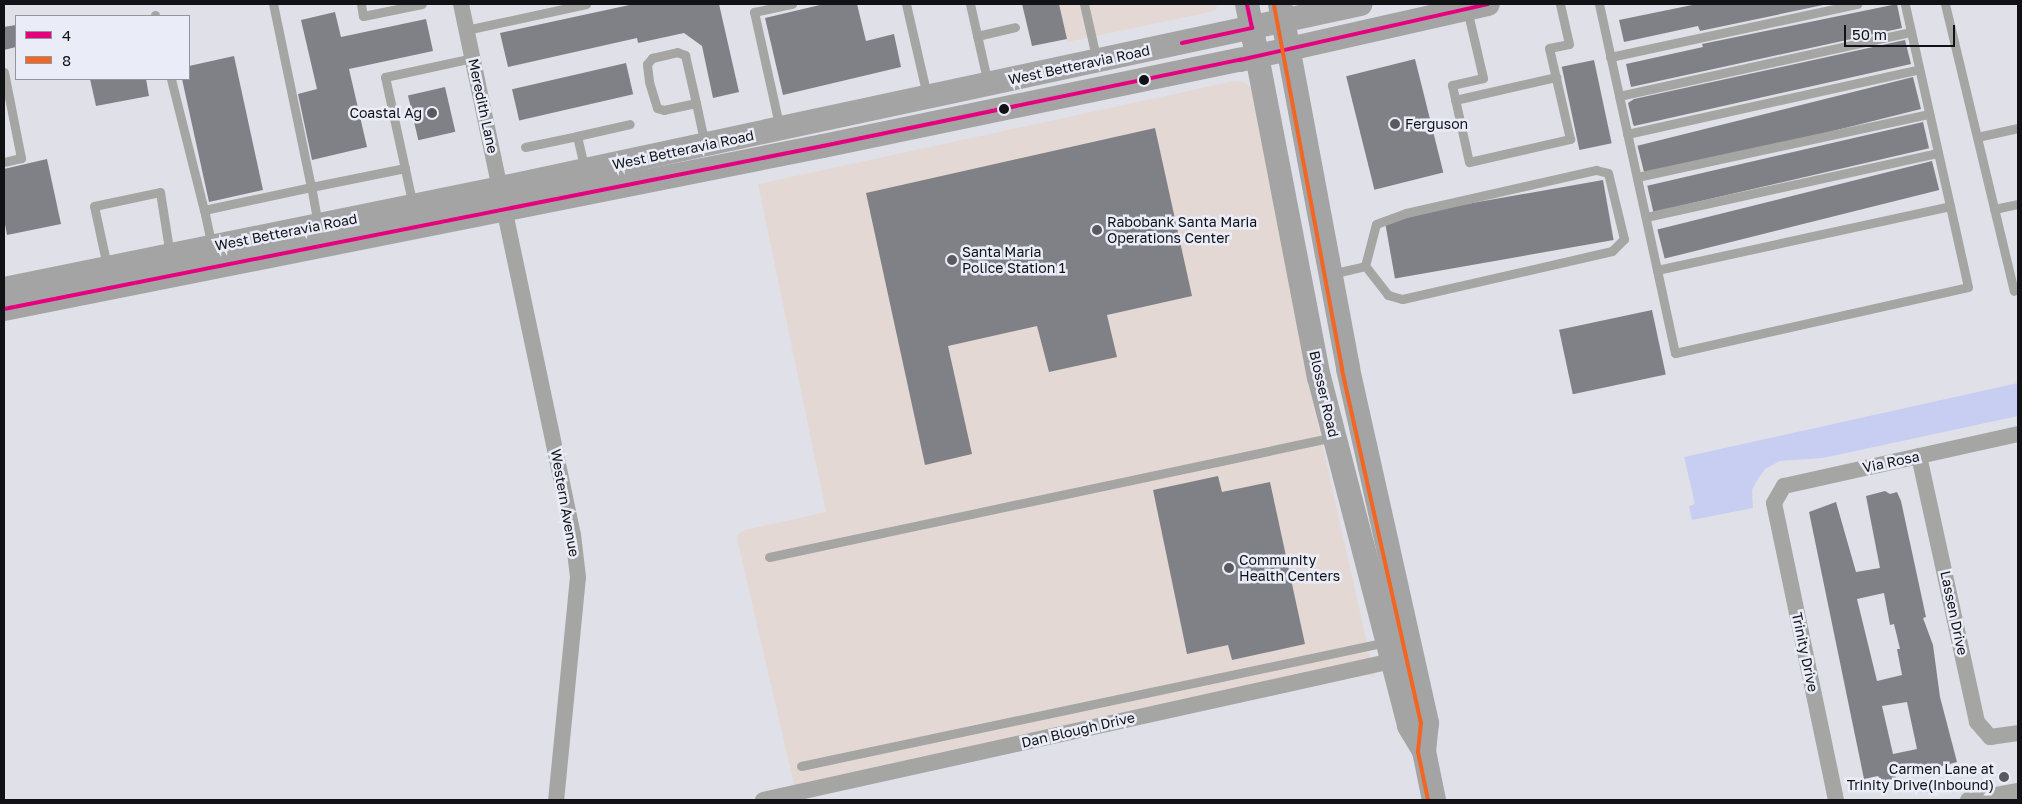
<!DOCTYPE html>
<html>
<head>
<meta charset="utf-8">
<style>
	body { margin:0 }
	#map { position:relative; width:2022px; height:804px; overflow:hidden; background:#e0e1e8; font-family:"Golos Text",sans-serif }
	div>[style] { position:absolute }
	.commercial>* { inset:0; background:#e4d8d5 }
	.green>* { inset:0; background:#c8cef2 }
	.building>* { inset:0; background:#808186; transform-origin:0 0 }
	.lane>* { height:9px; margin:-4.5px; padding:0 4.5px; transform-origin:4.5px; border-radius:4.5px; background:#a5a5a4 }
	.street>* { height:16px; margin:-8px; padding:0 8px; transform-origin:8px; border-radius:8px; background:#a5a5a4 }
	.secondary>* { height:24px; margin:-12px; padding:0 12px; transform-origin:12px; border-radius:12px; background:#a4a4a5 }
	.bus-1>* { height:4px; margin:-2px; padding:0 2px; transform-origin:2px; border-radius:2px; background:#e5007d }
	.bus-2>* { height:4px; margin:-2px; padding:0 2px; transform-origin:2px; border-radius:2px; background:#f26522 }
	.dots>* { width:14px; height:14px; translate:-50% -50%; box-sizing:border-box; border:2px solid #eaedf8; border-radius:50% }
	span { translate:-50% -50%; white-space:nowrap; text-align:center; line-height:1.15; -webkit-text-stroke:5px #eaedf8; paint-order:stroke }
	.street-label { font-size:14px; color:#111216 }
	.poi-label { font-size:14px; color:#111216 }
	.right { translate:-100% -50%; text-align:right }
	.left { translate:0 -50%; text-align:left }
	.frame { position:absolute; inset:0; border:5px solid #111216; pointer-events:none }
	.legend { position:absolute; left:15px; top:15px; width:175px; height:65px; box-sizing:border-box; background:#eaedf8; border:1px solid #93959e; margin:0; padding:6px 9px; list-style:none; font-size:15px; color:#111216 }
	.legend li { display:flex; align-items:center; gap:10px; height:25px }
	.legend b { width:25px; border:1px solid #93959e }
	.scale { position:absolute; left:1844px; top:25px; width:111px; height:22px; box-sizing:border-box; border:2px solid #111216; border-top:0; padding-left:6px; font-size:15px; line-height:18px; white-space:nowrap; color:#111216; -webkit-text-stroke:4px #eaedf8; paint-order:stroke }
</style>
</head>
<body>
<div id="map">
	<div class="commercial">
		<div style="clip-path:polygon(1059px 4px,1219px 4px,1215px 11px,1067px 42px)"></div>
		<div style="clip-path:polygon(1234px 81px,1243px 82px,1252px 88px,1258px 110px,1305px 368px,1375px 678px,1364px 673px,796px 793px,737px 539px,738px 534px,745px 530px,826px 512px,758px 184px)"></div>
	</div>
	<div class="green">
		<div style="clip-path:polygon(2018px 383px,2018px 416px,1823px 458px,1780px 461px,1765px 469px,1756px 482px,1752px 490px,1753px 508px,1692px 520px,1689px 506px,1695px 504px,1684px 457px)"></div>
	</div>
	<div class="building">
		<div style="clip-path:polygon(634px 4px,719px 4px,739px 92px,713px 98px,702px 46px,684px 33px,638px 43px,637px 38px,508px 67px,500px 33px)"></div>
		<div style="clip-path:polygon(824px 4px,857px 4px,866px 41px,894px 34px,901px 67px,783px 95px,765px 18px)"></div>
		<div style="clip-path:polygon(1022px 4px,1059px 4px,1067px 39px,1032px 46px)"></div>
		<div style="clip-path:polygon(1697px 4px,1828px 4px,1700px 31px,1698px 26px,1624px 42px,1619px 20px)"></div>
		<div style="clip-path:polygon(1897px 4px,1902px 28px,1631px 87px,1626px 64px,1703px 47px,1702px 44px)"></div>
		<div style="clip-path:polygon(335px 12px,341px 37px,426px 19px,433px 51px,349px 69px,367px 147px,312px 160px,298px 94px,317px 89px,301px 20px)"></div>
		<div style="clip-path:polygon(16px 25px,16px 47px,4px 50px,4px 27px)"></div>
		<div style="clip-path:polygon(1905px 40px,1911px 64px,1634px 126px,1633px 124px,1628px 103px,1634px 99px)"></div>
		<div style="clip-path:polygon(234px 56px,263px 190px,209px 202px,182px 79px,189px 79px,189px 66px)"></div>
		<div style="left:1415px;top:59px;width:117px;height:71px;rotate:76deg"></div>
		<div style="left:1594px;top:60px;width:85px;height:33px;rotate:78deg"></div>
		<div style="left:626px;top:63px;width:32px;height:117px;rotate:77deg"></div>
		<div style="left:1913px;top:77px;width:33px;height:284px;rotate:76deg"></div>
		<div style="clip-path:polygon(90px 79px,146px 79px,149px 96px,96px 106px)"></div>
		<div style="left:445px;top:87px;width:46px;height:38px;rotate:77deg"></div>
		<div style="left:1923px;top:122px;width:27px;height:283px;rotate:77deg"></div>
		<div style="clip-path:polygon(1155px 128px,1192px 296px,1107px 315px,1117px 357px,1049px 372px,1037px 326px,948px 346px,972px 454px,925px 465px,866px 193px)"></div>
		<div style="clip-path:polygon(47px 159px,61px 224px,7px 235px,4px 219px,4px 169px)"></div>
		<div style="left:1932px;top:161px;width:30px;height:283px;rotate:76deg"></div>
		<div style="left:1603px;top:180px;width:61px;height:222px;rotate:80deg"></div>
		<div style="left:1652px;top:310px;width:66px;height:95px;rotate:78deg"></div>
		<div style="clip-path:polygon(1218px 476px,1222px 492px,1270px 482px,1305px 644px,1232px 660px,1228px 645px,1187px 654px,1153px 490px)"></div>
		<div style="clip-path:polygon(evenodd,1885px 491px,1890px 494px,1897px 492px,1901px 501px,1926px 617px,1923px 618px,1933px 645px,1940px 697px,1957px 762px,1942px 766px,1940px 774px,1927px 776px,1926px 769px,1920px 770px,1919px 767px,1895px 773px,1896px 780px,1884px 783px,1878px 776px,1864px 779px,1809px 512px,1836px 502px,1856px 572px,1880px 568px,1866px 496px,1885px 491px,1884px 593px,1890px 625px,1894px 624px,1900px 649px,1897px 649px,1902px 675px,1877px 681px,1857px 599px,1884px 593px,1885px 491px,1907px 702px,1917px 749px,1893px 754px,1882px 706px,1907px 702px)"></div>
	</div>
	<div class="lane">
		<div style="left:361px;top:4px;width:12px;rotate:81deg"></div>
		<div style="left:363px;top:16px;width:60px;rotate:-11.5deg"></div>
		<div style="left:906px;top:4px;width:94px;rotate:77.1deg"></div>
		<div style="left:970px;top:4px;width:82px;rotate:77.3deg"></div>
		<div style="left:1084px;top:4px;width:58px;rotate:77.2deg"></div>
		<div style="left:1599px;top:4px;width:272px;rotate:77.7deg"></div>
		<div style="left:1657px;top:270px;width:300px;rotate:-12.3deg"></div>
		<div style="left:1950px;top:206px;width:207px;rotate:-102.6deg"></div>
		<div style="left:1945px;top:4px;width:295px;rotate:76.5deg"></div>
		<div style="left:1467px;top:9px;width:71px;rotate:76.9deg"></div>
		<div style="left:1483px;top:78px;width:32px;rotate:167deg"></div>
		<div style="left:1452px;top:85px;width:79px;rotate:77.6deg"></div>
		<div style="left:1469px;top:162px;width:104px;rotate:-12.8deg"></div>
		<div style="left:1570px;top:139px;width:93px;rotate:-103deg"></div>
		<div style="left:1549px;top:48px;width:20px;rotate:-11deg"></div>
		<div style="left:1569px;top:44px;width:41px;rotate:-102.7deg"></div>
		<div style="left:155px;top:15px;width:1px;rotate:90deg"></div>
		<div style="left:466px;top:30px;width:123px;rotate:-12.2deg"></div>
		<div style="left:977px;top:36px;width:39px;rotate:-13deg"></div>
		<div style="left:1610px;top:57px;width:253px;rotate:-12.1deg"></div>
		<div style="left:4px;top:72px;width:88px;rotate:78.8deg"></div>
		<div style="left:21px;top:158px;width:17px;rotate:167deg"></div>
		<div style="left:171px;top:79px;width:135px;rotate:75.9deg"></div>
		<div style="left:1619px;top:96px;width:299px;rotate:-12.4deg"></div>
		<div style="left:1455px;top:100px;width:104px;rotate:-12.8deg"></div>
		<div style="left:696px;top:103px;width:33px;rotate:168deg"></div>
		<div style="left:664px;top:110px;width:7px;rotate:-164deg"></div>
		<div style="left:657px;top:108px;width:28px;rotate:-107deg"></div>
		<div style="left:649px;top:81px;width:17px;rotate:-97deg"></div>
		<div style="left:647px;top:64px;width:8px;rotate:-50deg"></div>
		<div style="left:652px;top:58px;width:26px;rotate:-13deg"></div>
		<div style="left:677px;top:52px;width:9px;rotate:21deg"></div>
		<div style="left:685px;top:55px;width:49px;rotate:77.1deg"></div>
		<div style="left:696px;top:103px;width:43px;rotate:77.9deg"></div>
		<div style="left:780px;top:129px;width:120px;rotate:-102.5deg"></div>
		<div style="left:754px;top:12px;width:39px;rotate:-12deg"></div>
		<div style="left:1627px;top:134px;width:299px;rotate:-12.5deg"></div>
		<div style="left:577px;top:136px;width:54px;rotate:-12.8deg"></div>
		<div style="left:1977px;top:137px;width:42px;rotate:-12.4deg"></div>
		<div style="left:525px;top:147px;width:53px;rotate:-11.9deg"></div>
		<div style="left:577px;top:136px;width:35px;rotate:77deg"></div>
		<div style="left:1637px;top:177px;width:299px;rotate:-12.2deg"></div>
		<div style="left:413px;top:206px;width:132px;rotate:-102.2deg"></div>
		<div style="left:385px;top:77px;width:89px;rotate:-12.3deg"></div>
		<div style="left:1994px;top:209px;width:25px;rotate:-12deg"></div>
		<div style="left:1646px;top:217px;width:299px;rotate:-12.4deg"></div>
		<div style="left:318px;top:225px;width:39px;rotate:-100deg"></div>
		<div style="left:311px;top:187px;width:96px;rotate:-11.4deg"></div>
		<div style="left:212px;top:247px;width:38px;rotate:-102deg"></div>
		<div style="left:204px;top:210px;width:109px;rotate:-12.1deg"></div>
		<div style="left:311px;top:187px;width:187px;rotate:-101.7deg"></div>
		<div style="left:107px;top:266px;width:61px;rotate:-102.2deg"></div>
		<div style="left:94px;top:206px;width:67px;rotate:-12deg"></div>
		<div style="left:160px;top:192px;width:64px;rotate:81deg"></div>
		<div style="left:1657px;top:270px;width:85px;rotate:77.8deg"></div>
		<div style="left:1675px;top:353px;width:300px;rotate:-12.7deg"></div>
		<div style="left:1968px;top:287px;width:83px;rotate:-102.5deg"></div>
		<div style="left:1331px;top:274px;width:35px;rotate:-13deg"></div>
		<div style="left:1365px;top:266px;width:43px;rotate:-75.3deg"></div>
		<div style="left:1376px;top:224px;width:32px;rotate:-20deg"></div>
		<div style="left:1406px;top:213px;width:195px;rotate:-12.8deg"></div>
		<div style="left:1596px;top:170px;width:12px;rotate:14deg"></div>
		<div style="left:1608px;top:173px;width:68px;rotate:76.4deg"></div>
		<div style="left:1624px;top:239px;width:17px;rotate:135deg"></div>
		<div style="left:1612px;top:251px;width:215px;rotate:167.1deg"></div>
		<div style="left:1402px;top:299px;width:15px;rotate:-164deg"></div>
		<div style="left:1388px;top:295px;width:37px;rotate:-128deg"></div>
		<div style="left:769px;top:557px;width:578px;rotate:-11.99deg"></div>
		<div style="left:801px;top:766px;width:599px;rotate:-11.95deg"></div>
	</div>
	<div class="street">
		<div style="left:461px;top:4px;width:543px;rotate:78.09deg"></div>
		<div style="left:573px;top:535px;width:42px;rotate:83.2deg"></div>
		<div style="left:578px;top:577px;width:224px;rotate:95.6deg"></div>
		<div style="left:1919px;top:456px;width:272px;rotate:77.7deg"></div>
		<div style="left:1977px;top:722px;width:20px;rotate:49deg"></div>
		<div style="left:1990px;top:737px;width:28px;rotate:-8deg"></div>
		<div style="left:763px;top:800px;width:644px;rotate:-12.46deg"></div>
		<div style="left:1836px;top:800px;width:303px;rotate:-101.8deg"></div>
		<div style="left:1774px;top:503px;width:20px;rotate:-60deg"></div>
		<div style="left:1784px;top:486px;width:240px;rotate:-12.5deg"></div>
		<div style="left:1968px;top:800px;width:51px;rotate:-10.2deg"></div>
	</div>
	<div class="secondary">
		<div style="left:1247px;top:4px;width:380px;rotate:79.1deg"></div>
		<div style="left:1319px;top:377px;width:360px;rotate:75.5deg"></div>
		<div style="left:1409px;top:726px;width:29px;rotate:59deg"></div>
		<div style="left:1280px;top:4px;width:371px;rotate:79.4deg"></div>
		<div style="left:1348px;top:369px;width:363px;rotate:77.4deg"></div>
		<div style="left:1427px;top:723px;width:28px;rotate:96deg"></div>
		<div style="left:1424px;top:751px;width:50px;rotate:78.5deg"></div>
		<div style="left:4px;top:289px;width:507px;rotate:-11.49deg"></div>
		<div style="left:501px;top:188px;width:879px;rotate:-12.08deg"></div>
		<div style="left:4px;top:309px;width:835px;rotate:-11.26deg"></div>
		<div style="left:823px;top:146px;width:426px;rotate:-11.7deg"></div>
		<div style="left:1240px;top:60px;width:254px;rotate:-12.7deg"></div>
	</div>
	<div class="bus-1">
		<div style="left:1182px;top:43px;width:72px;rotate:-12.1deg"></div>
		<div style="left:1252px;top:28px;width:25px;rotate:-102deg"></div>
		<div style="left:4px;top:309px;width:835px;rotate:-11.26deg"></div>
		<div style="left:823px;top:146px;width:426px;rotate:-11.7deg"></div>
		<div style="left:1240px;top:60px;width:254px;rotate:-12.7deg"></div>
	</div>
	<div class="bus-2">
		<div style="left:1274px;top:5px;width:371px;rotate:79.4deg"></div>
		<div style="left:1342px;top:370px;width:362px;rotate:77.4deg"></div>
		<div style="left:1421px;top:723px;width:29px;rotate:96deg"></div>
		<div style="left:1418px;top:752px;width:49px;rotate:78.2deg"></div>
	</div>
	<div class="dots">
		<div style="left:1144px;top:80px;background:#111216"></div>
		<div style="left:1004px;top:109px;background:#111216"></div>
		<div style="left:432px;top:113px;background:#595a60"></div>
		<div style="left:1395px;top:124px;background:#595a60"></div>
		<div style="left:1097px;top:230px;background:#595a60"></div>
		<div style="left:952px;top:260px;background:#595a60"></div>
		<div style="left:1229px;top:568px;background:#595a60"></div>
		<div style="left:2004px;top:777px;background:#595a60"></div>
	</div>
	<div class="street-label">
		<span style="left:1079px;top:65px;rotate:-12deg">West Betteravia Road</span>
		<span style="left:483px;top:106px;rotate:78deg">Meredith Lane</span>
		<span style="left:683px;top:150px;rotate:-12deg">West Betteravia Road</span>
		<span style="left:286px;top:232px;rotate:-11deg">West Betteravia Road</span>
		<span style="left:1324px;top:394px;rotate:77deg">Blosser Road</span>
		<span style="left:1891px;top:462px;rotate:-12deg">Via Rosa</span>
		<span style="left:565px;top:503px;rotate:80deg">Western Avenue</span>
		<span style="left:1954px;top:613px;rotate:78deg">Lassen Drive</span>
		<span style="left:1805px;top:652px;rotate:78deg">Trinity Drive</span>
		<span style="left:1078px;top:730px;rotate:-13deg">Dan Blough Drive</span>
	</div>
	<div class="poi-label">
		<span class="right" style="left:422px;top:113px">Coastal Ag</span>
		<span class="left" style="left:1405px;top:124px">Ferguson</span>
		<span class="left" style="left:1107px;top:230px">Rabobank Santa Maria<br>Operations Center</span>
		<span class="left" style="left:962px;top:260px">Santa Maria<br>Police Station 1</span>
		<span class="left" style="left:1239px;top:568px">Community<br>Health Centers</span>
		<span class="right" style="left:1994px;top:777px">Carmen Lane at<br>Trinity Drive(Inbound)</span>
	</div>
	<div class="frame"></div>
	<ul class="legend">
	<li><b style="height:6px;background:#e5007d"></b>4</li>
	<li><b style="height:6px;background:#f26522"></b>8</li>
	</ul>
	<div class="scale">50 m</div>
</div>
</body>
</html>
